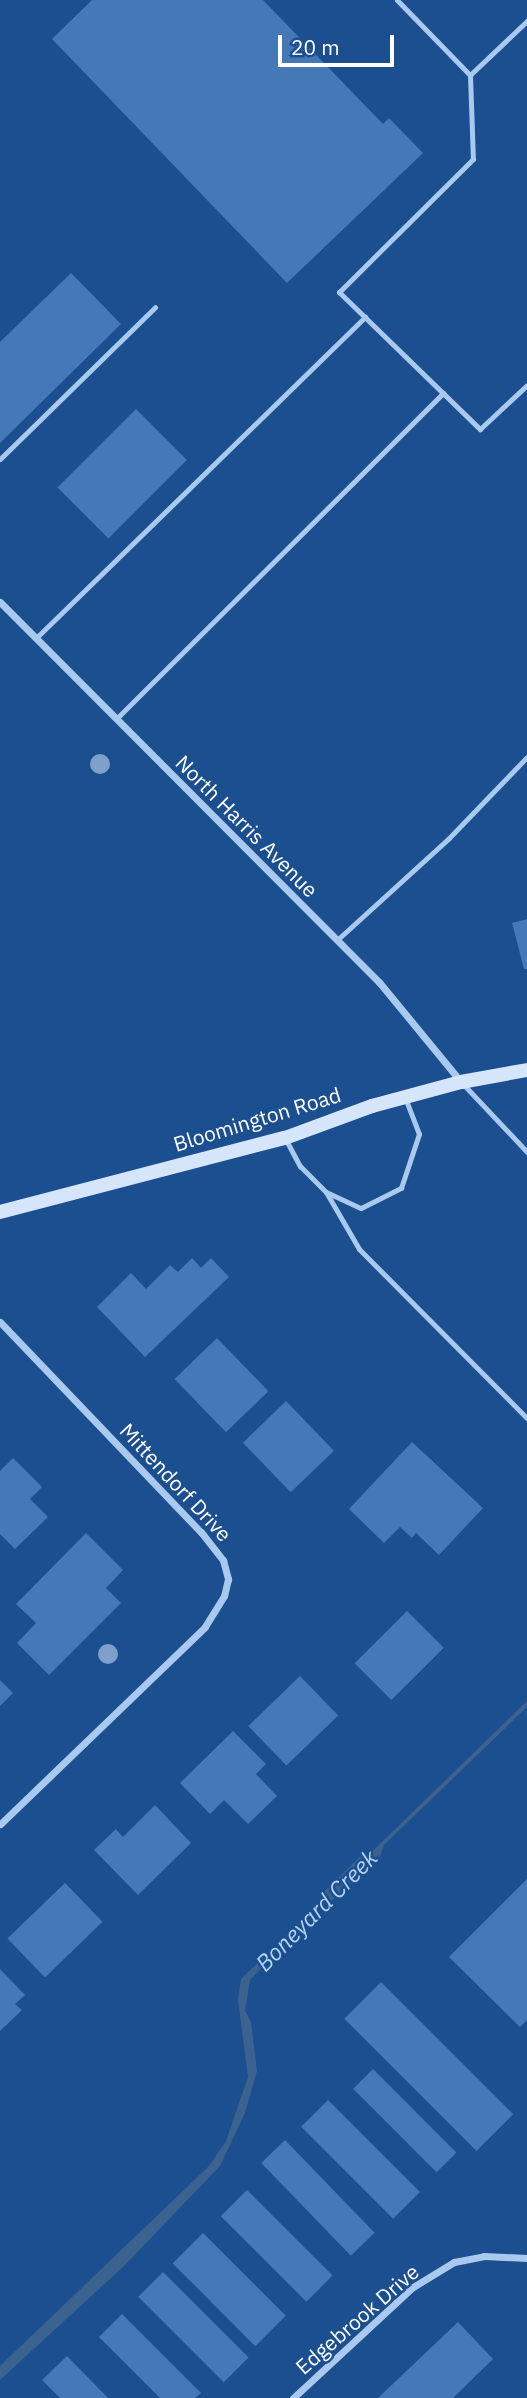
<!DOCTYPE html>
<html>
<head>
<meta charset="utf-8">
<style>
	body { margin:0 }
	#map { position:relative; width:527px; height:2398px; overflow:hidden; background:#1b4f8f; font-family:"IBM Plex Sans",sans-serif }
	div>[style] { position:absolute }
	.water>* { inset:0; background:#3c6290 }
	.stream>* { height:12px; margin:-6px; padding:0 6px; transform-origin:6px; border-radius:6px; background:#3c6290 }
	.building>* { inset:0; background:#4478b7; transform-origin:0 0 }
	.service>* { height:5px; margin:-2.5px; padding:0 2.5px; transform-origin:2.5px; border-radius:2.5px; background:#a9c9ee }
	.minor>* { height:7px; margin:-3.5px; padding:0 3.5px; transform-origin:3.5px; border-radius:3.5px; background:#a9c9ee }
	.secondary>* { height:14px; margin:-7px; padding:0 7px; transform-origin:7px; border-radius:7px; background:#d6e6fa }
	.trees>* { width:20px; height:20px; margin:-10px; border-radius:50%; background:#7ea0ca }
	span { translate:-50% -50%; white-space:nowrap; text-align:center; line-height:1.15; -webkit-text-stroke:5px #1b4f8f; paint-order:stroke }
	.street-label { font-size:21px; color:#fff }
	.water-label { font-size:23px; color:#b5d3f5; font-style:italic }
	.scale { position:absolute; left:278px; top:35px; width:116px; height:32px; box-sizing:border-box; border:4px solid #fff; border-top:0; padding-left:9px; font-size:21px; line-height:24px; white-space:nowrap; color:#fff; -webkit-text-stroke:5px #1b4f8f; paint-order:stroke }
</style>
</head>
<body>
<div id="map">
	<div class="water">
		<div style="clip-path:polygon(527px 1701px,527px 1707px,384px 1845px,380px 1857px,355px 1882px,339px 1886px,250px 1980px,245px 2011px,251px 2022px,257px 2071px,245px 2113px,220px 2166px,124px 2266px,0 2380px,0 2366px,209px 2166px,226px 2141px,248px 2077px,238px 2000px,241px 1979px)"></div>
	</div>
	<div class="stream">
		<div style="left:326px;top:1898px;width:52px;rotate:-44.2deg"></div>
	</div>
	<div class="building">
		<div style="clip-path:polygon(92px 0,263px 0,383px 124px,389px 118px,423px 153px,287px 283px,52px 39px)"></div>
		<div style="clip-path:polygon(71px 273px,121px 324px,0 443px,0 342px)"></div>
		<div style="left:136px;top:409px;width:72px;height:111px;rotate:45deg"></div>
		<div style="clip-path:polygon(527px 919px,527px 969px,524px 969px,512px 923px)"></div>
		<div style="clip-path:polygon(192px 1258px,201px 1268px,211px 1258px,229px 1277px,145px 1357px,97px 1307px,131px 1273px,146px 1289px,170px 1265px,178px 1272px)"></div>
		<div style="left:217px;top:1338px;width:74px;height:59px;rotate:46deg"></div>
		<div style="left:286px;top:1401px;width:69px;height:60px;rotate:46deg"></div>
		<div style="clip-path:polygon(412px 1442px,483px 1508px,439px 1555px,416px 1533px,412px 1538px,400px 1527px,384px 1543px,349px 1509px)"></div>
		<div style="clip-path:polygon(13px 1458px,42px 1487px,30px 1499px,48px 1517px,15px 1549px,0 1534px,0 1471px)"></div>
		<div style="clip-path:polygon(86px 1533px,123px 1570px,106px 1588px,121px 1603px,49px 1675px,17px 1643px,36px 1623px,16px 1604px)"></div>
		<div style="left:407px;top:1611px;width:52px;height:74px;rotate:45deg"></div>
		<div style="left:300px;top:1676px;width:55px;height:72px;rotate:46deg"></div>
		<div style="clip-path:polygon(0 1680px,13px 1693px,0 1706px)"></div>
		<div style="clip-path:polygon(233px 1731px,266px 1764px,256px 1774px,277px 1796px,248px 1824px,224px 1800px,210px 1814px,180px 1783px)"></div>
		<div style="clip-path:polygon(155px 1805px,191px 1843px,138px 1895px,94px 1850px,116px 1829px,123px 1837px)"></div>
		<div style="clip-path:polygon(527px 1879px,527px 2020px,520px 2027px,449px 1957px)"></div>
		<div style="left:65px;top:1883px;width:54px;height:80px;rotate:46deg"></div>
		<div style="clip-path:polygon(0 1969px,25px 1995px,15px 2004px,22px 2010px,0 2031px)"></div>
		<div style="left:381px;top:1982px;width:187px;height:52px;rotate:45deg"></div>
		<div style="left:373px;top:2069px;width:118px;height:28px;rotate:45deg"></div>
		<div style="left:328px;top:2100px;width:130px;height:38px;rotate:45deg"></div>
		<div style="left:285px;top:2140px;width:129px;height:33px;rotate:46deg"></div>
		<div style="left:247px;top:2190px;width:121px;height:37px;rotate:45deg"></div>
		<div style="left:203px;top:2233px;width:117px;height:43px;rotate:45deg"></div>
		<div style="left:163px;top:2272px;width:121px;height:35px;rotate:45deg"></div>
		<div style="clip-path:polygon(122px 2314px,201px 2393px,195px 2398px,160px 2398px,99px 2337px)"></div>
		<div style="clip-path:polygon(458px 2322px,493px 2359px,453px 2398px,378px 2398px)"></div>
		<div style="clip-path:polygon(67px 2356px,108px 2398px,60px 2398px,42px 2380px)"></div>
	</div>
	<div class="service">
		<div style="left:397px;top:0;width:105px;rotate:45.8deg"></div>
		<div style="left:470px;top:75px;width:84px;rotate:88deg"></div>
		<div style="left:473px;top:159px;width:189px;rotate:135.2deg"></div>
		<div style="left:339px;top:292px;width:197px;rotate:44.2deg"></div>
		<div style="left:480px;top:429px;width:64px;rotate:-43.1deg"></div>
		<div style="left:470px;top:75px;width:79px;rotate:-43.5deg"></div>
		<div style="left:0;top:459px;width:217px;rotate:-44.4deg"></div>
		<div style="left:36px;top:638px;width:460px;rotate:-44.3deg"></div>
		<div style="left:116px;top:719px;width:462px;rotate:-44.9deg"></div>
		<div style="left:337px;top:940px;width:151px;rotate:-42.3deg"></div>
		<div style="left:449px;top:838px;width:112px;rotate:-46.1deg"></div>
		<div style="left:463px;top:1084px;width:93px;rotate:46.7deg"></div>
		<div style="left:286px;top:1140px;width:30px;rotate:62deg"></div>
		<div style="left:300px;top:1166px;width:37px;rotate:45deg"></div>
		<div style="left:326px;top:1192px;width:38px;rotate:25deg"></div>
		<div style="left:361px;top:1208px;width:45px;rotate:-26.6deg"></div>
		<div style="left:401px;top:1188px;width:57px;rotate:-71.6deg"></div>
		<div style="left:419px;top:1134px;width:36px;rotate:-111deg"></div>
		<div style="left:326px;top:1192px;width:66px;rotate:59.9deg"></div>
		<div style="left:359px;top:1249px;width:238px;rotate:45.2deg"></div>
	</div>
	<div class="minor">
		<div style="left:0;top:602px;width:537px;rotate:45.08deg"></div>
		<div style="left:379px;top:982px;width:129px;rotate:50.6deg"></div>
		<div style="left:0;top:1322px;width:291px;rotate:46.3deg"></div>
		<div style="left:201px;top:1532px;width:36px;rotate:52deg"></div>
		<div style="left:223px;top:1560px;width:20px;rotate:75deg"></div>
		<div style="left:228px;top:1579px;width:17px;rotate:103deg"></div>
		<div style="left:224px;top:1596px;width:36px;rotate:122deg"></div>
		<div style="left:205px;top:1627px;width:284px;rotate:136.1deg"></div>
		<div style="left:293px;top:2398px;width:163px;rotate:-42.8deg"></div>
		<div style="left:413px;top:2287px;width:48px;rotate:-31.4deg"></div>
		<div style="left:454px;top:2262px;width:31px;rotate:-11deg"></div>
		<div style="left:484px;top:2256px;width:43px;rotate:2.7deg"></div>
	</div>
	<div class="secondary">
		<div style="left:0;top:1212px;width:294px;rotate:-14.6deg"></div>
		<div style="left:285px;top:1138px;width:93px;rotate:-20.2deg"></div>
		<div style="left:372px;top:1106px;width:92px;rotate:-15.1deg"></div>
		<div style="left:461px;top:1082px;width:67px;rotate:-10.3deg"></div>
	</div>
	<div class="trees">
		<div style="left:100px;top:764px"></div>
		<div style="left:108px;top:1654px"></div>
	</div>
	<div class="street-label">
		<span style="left:247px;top:826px;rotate:45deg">North Harris Avenue</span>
		<span style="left:257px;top:1119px;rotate:-17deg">Bloomington Road</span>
		<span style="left:176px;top:1482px;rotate:47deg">Mittendorf Drive</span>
		<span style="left:357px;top:2319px;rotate:-41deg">Edgebrook Drive</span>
	</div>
	<div class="water-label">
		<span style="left:316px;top:1910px;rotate:-45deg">Boneyard Creek</span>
	</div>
	<div class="scale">20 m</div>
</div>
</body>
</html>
